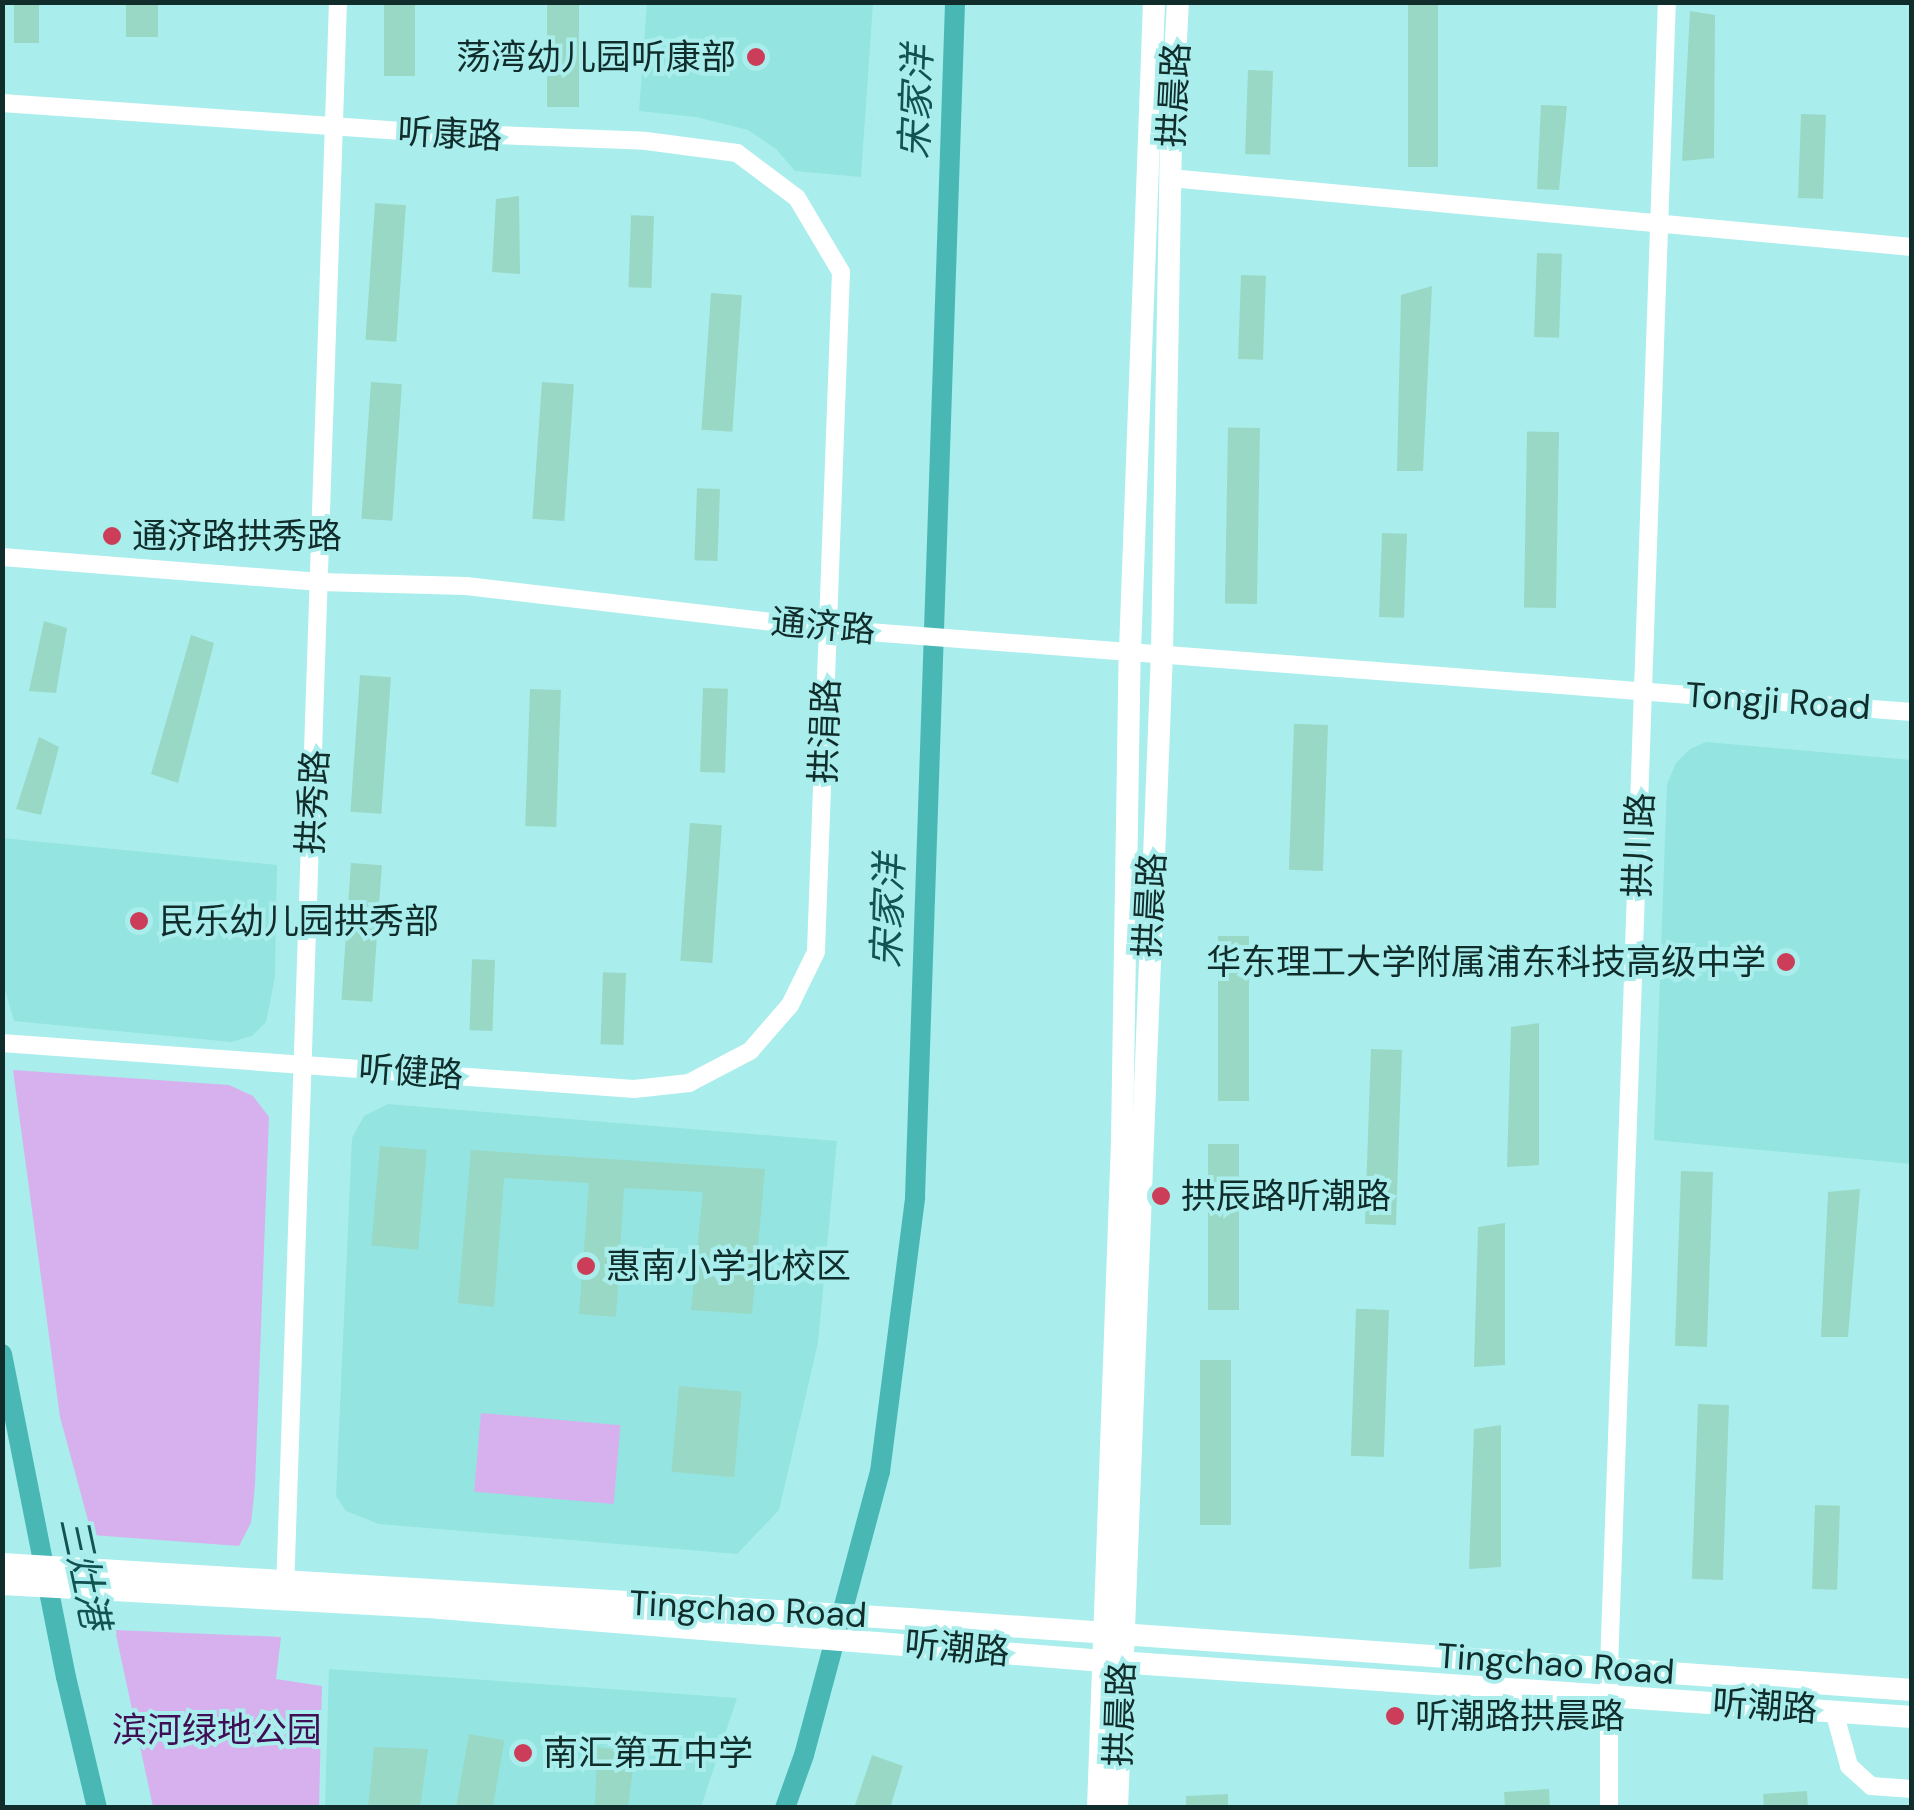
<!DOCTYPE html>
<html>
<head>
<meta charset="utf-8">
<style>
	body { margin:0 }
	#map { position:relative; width:1914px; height:1810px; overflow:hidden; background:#a9eeec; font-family:"DM Sans","Noto Sans SC",sans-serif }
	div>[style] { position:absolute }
	.built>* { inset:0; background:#94e4e1 }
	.green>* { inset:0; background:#d7b1ed; transform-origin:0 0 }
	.canal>* { height:20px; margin:-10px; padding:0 10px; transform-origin:10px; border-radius:10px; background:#49b8b5 }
	.building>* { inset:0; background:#99d8c4; transform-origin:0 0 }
	.minor>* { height:18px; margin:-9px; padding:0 9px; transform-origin:9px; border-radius:9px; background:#fff }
	.major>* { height:22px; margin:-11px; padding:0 11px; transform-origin:11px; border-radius:11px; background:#fff }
	.dots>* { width:28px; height:28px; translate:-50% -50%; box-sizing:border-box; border:5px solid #a9eeec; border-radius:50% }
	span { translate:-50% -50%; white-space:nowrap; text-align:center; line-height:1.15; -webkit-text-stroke:8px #a9eeec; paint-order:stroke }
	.poi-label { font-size:35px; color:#102d2c }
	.right { translate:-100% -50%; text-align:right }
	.left { translate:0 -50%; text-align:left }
	.street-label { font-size:35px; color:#102d2c }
	.park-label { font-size:35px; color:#400e55 }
	.water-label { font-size:38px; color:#125352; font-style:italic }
	.frame { position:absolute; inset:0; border:5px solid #102d2c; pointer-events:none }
</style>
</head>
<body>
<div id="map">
	<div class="built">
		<div style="clip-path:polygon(647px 3px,873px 3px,861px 177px,795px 171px,776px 149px,748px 130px,696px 117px,639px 111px)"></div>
		<div style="clip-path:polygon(1706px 742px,1911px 760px,1911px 1164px,1654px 1140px,1667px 784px,1676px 763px,1690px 749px)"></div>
		<div style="clip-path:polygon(2px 838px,277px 865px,275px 977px,266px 1022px,252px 1036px,231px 1042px,14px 1021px,3px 983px)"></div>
		<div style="clip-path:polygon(388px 1104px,837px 1141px,818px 1343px,779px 1510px,737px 1554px,379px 1524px,346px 1511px,336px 1496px,352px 1138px,364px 1116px)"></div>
		<div style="clip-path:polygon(329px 1669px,737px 1698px,701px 1807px,325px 1808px)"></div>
	</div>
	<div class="green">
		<div style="clip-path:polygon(13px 1070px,229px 1085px,253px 1096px,269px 1117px,255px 1486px,251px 1523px,239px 1546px,92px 1535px,60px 1417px)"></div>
		<div style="left:481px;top:1413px;width:140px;height:79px;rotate:5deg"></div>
		<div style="clip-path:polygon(115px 1630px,281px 1637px,276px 1679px,322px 1686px,319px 1807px,153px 1807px)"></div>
	</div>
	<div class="canal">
		<div style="left:2px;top:1354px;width:329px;rotate:78.8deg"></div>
		<div style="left:66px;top:1677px;width:135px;rotate:76.7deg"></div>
		<div style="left:785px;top:1808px;width:56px;rotate:-70.3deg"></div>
		<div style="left:804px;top:1755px;width:293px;rotate:-75deg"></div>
		<div style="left:880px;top:1472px;width:277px;rotate:-82.7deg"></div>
		<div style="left:915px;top:1197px;width:1196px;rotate:-88.08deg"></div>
	</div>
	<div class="building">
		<div style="left:14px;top:2px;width:25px;height:41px"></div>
		<div style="left:126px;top:2px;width:32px;height:35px"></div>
		<div style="left:384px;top:2px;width:31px;height:74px"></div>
		<div style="left:547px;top:2px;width:32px;height:105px"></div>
		<div style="left:1408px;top:2px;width:30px;height:165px"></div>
		<div style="clip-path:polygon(1690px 11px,1715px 15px,1714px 158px,1682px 161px)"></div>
		<div style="left:1248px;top:70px;width:25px;height:84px;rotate:2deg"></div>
		<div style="clip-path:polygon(1541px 105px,1567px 106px,1559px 190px,1537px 189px)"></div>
		<div style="left:1801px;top:114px;width:25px;height:84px;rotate:2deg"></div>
		<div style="clip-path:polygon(519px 196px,520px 274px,492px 272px,496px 199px)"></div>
		<div style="left:375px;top:203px;width:31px;height:137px;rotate:4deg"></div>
		<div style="left:654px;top:216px;width:72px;height:23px;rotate:92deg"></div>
		<div style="left:1537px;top:253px;width:25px;height:84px;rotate:2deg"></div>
		<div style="left:1241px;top:275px;width:25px;height:84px;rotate:2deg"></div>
		<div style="clip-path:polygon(1432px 286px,1423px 471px,1397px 471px,1401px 295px)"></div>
		<div style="left:711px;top:293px;width:31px;height:137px;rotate:4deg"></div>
		<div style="left:371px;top:382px;width:31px;height:137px;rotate:4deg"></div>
		<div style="left:542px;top:382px;width:32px;height:137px;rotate:4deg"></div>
		<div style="left:1260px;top:428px;width:176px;height:32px;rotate:91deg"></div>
		<div style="left:1559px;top:432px;width:176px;height:32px;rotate:91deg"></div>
		<div style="left:720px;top:489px;width:72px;height:23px;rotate:92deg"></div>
		<div style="left:1382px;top:533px;width:25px;height:84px;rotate:2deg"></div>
		<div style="clip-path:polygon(44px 621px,67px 628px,56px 693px,29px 691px)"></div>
		<div style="clip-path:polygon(191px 635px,214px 643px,178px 783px,151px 774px)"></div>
		<div style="left:360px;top:675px;width:31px;height:137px;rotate:4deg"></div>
		<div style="left:703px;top:688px;width:25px;height:84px;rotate:2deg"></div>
		<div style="left:530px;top:689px;width:31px;height:137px;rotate:2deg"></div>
		<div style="left:1328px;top:725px;width:146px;height:34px;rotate:92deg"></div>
		<div style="clip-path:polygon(39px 737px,59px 747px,41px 815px,16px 809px)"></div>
		<div style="left:690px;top:823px;width:32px;height:138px;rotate:4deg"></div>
		<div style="left:351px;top:863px;width:31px;height:137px;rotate:4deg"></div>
		<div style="left:1218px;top:936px;width:31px;height:165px"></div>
		<div style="left:495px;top:960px;width:71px;height:23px;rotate:92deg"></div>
		<div style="left:626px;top:973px;width:72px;height:23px;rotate:92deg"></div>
		<div style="clip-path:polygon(1539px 1023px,1539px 1165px,1507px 1167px,1511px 1027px)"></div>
		<div style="left:1402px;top:1050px;width:175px;height:31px;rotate:92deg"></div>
		<div style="left:1208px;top:1144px;width:31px;height:166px"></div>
		<div style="left:380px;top:1146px;width:47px;height:100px;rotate:5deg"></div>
		<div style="clip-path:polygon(471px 1150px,765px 1169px,752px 1314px,691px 1310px,703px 1192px,624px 1188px,616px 1317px,579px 1314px,589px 1183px,504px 1178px,494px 1307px,458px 1303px)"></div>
		<div style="left:1713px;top:1172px;width:175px;height:32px;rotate:92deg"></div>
		<div style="clip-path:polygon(1860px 1189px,1848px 1337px,1821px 1337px,1828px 1192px)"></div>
		<div style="clip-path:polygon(1505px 1223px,1505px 1365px,1474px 1367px,1478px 1227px)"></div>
		<div style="left:1389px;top:1310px;width:147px;height:33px;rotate:92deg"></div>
		<div style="left:1200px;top:1360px;width:31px;height:165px"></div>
		<div style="left:679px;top:1386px;width:63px;height:86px;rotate:5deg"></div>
		<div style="left:1729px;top:1405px;width:175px;height:31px;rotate:92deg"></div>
		<div style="clip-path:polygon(1501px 1425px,1501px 1567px,1469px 1569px,1474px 1429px)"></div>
		<div style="left:1815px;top:1505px;width:25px;height:84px;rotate:2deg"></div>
		<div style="left:469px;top:1734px;width:36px;height:74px;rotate:10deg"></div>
		<div style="clip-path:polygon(374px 1747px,428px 1749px,420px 1808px,368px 1808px)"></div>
		<div style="clip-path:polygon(597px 1747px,635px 1752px,628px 1808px,595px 1808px)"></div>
		<div style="clip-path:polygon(872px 1755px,903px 1766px,890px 1808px,854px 1808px)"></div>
		<div style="clip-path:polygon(1549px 1789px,1550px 1808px,1505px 1808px,1504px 1792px)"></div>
		<div style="clip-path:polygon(1807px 1791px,1808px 1808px,1764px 1808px,1763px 1794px)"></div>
		<div style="clip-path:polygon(1228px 1794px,1228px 1808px,1186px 1808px,1186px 1796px)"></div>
	</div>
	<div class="minor">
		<div style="left:2px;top:103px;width:415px;rotate:4deg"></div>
		<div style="left:416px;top:132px;width:230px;rotate:2.2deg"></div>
		<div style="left:646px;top:141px;width:92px;rotate:7.5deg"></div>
		<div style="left:737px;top:153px;width:75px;rotate:36.9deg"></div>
		<div style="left:797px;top:198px;width:86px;rotate:59.3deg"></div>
		<div style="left:841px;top:272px;width:680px;rotate:92.11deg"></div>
		<div style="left:816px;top:952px;width:59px;rotate:116.1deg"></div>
		<div style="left:790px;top:1005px;width:61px;rotate:131deg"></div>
		<div style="left:750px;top:1051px;width:69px;rotate:152.3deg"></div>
		<div style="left:689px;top:1083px;width:55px;rotate:173.8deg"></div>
		<div style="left:634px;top:1089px;width:634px;rotate:-175.84deg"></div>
		<div style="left:1170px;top:178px;width:745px;rotate:5.31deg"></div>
		<div style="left:2px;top:557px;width:319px;rotate:4.5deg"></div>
		<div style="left:320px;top:582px;width:146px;rotate:1.6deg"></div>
		<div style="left:466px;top:586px;width:367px;rotate:6.7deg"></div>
		<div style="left:830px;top:629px;width:1085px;rotate:4.39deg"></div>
		<div style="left:285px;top:1591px;width:1590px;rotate:-88.09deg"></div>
		<div style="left:1834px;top:1711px;width:57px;rotate:74.7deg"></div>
		<div style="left:1849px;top:1766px;width:30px;rotate:42deg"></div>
		<div style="left:1871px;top:1786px;width:41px;rotate:4.2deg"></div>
		<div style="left:1609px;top:1808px;width:140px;rotate:-90deg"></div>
		<div style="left:1609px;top:1668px;width:1667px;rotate:-88.01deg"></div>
	</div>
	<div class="major">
		<div style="left:2px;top:1564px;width:909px;rotate:3.47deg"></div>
		<div style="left:909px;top:1619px;width:1006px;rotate:4.05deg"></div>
		<div style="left:2px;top:1584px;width:439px;rotate:3.1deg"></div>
		<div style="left:440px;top:1608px;width:665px;rotate:4.57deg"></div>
		<div style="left:1103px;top:1661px;width:811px;rotate:3.96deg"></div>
		<div style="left:1098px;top:1808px;width:668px;rotate:-87.94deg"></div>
		<div style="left:1122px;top:1140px;width:489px;rotate:-89.1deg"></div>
		<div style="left:1130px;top:651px;width:649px;rotate:-87.88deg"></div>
		<div style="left:1117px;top:1808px;width:1156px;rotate:-87.77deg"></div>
		<div style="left:1162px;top:653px;width:515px;rotate:-89deg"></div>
		<div style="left:1171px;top:138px;width:136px;rotate:-87.1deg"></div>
	</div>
	<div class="dots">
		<div style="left:756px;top:57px;background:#cc3d59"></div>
		<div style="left:112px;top:536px;background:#cc3d59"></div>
		<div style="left:139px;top:921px;background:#cc3d59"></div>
		<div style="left:1786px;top:962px;background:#cc3d59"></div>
		<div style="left:1161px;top:1196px;background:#cc3d59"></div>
		<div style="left:586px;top:1266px;background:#cc3d59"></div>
		<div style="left:1395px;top:1716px;background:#cc3d59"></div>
		<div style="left:523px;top:1753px;background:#cc3d59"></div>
	</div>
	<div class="poi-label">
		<span class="right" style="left:736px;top:57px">荡湾幼儿园听康部</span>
		<span class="left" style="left:132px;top:536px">通济路拱秀路</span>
		<span class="left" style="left:159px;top:921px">民乐幼儿园拱秀部</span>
		<span class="right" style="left:1766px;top:962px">华东理工大学附属浦东科技高级中学</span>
		<span class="left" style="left:1181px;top:1196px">拱辰路听潮路</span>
		<span class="left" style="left:606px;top:1266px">惠南小学北校区</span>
		<span class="left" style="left:1415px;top:1716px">听潮路拱晨路</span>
		<span class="left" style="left:543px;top:1753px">南汇第五中学</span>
	</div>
	<div class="street-label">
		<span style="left:1174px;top:95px;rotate:-87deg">拱晨路</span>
		<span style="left:450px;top:134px;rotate:3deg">听康路</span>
		<span style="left:823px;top:626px;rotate:5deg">通济路</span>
		<span style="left:1778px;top:701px;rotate:4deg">Tongji Road</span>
		<span style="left:825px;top:731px;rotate:-88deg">拱涓路</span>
		<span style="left:313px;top:802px;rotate:-87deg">拱秀路</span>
		<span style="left:1639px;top:845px;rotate:-88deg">拱川路</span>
		<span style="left:1150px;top:905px;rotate:-87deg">拱晨路</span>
		<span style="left:411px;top:1072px;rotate:4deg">听健路</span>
		<span style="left:748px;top:1609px;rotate:3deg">Tingchao Road</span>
		<span style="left:957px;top:1648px;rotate:5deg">听潮路</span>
		<span style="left:1556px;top:1664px;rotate:4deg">Tingchao Road</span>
		<span style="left:1765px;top:1706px;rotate:4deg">听潮路</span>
		<span style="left:1120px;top:1714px;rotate:-88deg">拱晨路</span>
	</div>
	<div class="park-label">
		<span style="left:217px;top:1730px">滨河绿地公园</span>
	</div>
	<div class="water-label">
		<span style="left:917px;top:102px;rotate:-88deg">宋家洋</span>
		<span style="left:889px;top:911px;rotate:-88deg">宋家洋</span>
		<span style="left:84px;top:1573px;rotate:78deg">三灶港</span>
	</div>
	<div class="frame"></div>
</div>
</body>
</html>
